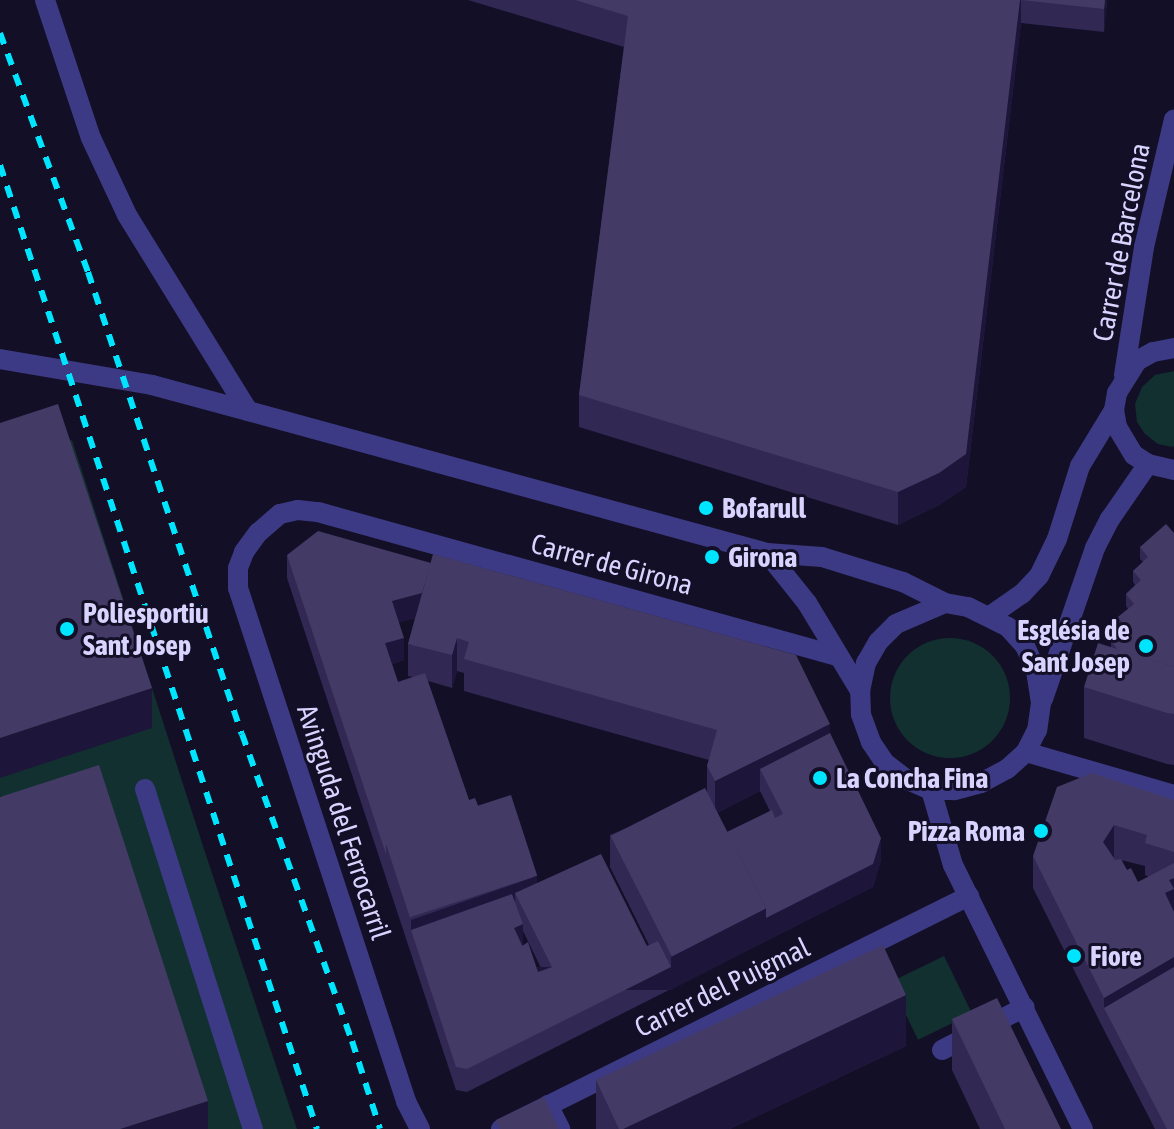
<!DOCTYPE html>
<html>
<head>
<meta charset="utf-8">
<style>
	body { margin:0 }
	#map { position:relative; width:1174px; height:1129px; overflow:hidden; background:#130f26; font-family:"Asap Condensed",sans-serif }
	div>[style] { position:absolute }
	.green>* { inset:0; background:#12302f; transform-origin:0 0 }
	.round { border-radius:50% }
	.service>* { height:20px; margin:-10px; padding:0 10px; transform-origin:10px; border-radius:10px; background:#3d3a85 }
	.pedestrian>* { height:20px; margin:-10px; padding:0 10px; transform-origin:10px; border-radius:10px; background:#3d3a85 }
	.minor>* { height:20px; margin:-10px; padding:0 10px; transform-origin:10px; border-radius:10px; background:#3d3a85 }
	.tertiary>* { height:20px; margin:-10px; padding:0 10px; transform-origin:10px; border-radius:10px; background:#3d3a85 }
	.rail>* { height:6px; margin-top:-3px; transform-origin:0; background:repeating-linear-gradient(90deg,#00e5ff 0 12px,transparent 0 22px) }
	.wall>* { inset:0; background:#312854 }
	.shaded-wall>* { inset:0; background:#1d163a; transform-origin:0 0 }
	.building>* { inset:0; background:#433a66; transform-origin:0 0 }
	.dots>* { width:22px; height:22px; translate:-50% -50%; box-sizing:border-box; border:4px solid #130f26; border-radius:50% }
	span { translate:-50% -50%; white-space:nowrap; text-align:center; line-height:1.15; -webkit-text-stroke:6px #130f26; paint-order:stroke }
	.street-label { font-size:28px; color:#d9d4ff }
	.poi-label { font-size:28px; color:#d9d4ff; font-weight:700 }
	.left { translate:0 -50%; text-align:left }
	.right { translate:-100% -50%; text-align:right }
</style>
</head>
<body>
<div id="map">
	<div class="green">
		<div style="clip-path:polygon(1174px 371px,1174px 446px,1172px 447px,1158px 444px,1145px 434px,1137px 422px,1135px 404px,1142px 387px,1155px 375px)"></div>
		<div style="clip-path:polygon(72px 440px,203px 846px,297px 1129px,0 1129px,0 830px,9px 826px,0 795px,0 463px)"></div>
		<div class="round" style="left:890px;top:638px;width:120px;height:120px"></div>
		<div style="left:944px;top:956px;width:64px;height:60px;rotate:64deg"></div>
	</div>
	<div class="service">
		<div style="left:45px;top:0;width:145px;rotate:71.6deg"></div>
		<div style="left:91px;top:138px;width:85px;rotate:64.9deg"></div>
		<div style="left:127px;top:215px;width:230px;rotate:58.3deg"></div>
		<div style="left:145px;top:789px;width:357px;rotate:72.4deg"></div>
	</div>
	<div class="pedestrian">
		<div style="left:1026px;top:752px;width:154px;rotate:16.2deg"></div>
		<div style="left:942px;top:1050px;width:93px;rotate:-27.4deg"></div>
		<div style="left:548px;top:1105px;width:27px;rotate:63deg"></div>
	</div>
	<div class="minor">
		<div style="left:0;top:359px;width:154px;rotate:9.7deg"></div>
		<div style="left:152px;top:385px;width:99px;rotate:15.2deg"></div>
		<div style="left:420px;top:1129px;width:31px;rotate:-117deg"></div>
		<div style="left:406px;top:1101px;width:540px;rotate:-108.13deg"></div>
		<div style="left:238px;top:588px;width:20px;rotate:-90deg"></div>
		<div style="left:238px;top:568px;width:17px;rotate:-69deg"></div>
		<div style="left:244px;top:552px;width:24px;rotate:-54deg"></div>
		<div style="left:258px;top:533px;width:29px;rotate:-41deg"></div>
		<div style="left:280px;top:514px;width:18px;rotate:-13deg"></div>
		<div style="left:298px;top:510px;width:20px;rotate:6deg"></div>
		<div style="left:318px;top:512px;width:539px;rotate:15.51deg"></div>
		<div style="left:501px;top:1129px;width:523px;rotate:-26.47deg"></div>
	</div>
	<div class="tertiary">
		<div style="left:1174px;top:348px;width:21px;rotate:169deg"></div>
		<div style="left:1153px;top:352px;width:18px;rotate:151deg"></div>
		<div style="left:1137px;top:361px;width:38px;rotate:122deg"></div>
		<div style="left:1117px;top:393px;width:17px;rotate:100deg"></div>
		<div style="left:1114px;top:410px;width:17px;rotate:80deg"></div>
		<div style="left:1117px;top:427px;width:33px;rotate:59deg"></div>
		<div style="left:1134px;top:455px;width:17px;rotate:33deg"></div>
		<div style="left:1148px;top:464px;width:27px;rotate:13deg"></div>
		<div style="left:1124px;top:375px;width:130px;rotate:-81.1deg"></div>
		<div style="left:1144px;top:247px;width:131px;rotate:-76.8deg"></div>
		<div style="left:248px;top:411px;width:538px;rotate:15.3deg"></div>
		<div style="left:767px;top:553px;width:55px;rotate:4.2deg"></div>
		<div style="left:822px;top:557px;width:85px;rotate:17.2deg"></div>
		<div style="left:903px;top:582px;width:47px;rotate:26.6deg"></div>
		<div style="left:767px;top:553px;width:64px;rotate:51.3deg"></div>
		<div style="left:807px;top:603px;width:103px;rotate:58.9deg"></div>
		<div style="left:945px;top:603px;width:23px;rotate:10deg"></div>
		<div style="left:968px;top:607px;width:45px;rotate:26.6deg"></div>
		<div style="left:1008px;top:627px;width:25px;rotate:48deg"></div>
		<div style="left:1025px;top:646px;width:27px;rotate:66deg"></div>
		<div style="left:1036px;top:671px;width:32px;rotate:81deg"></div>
		<div style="left:1041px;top:703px;width:27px;rotate:98deg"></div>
		<div style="left:1037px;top:730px;width:25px;rotate:117deg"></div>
		<div style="left:1026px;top:752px;width:25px;rotate:138deg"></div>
		<div style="left:1007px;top:769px;width:30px;rotate:152deg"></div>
		<div style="left:981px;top:783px;width:28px;rotate:165deg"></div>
		<div style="left:954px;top:790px;width:23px;rotate:180deg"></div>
		<div style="left:931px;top:790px;width:26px;rotate:-157deg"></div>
		<div style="left:907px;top:780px;width:28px;rotate:-142deg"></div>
		<div style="left:885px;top:763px;width:25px;rotate:-124deg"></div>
		<div style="left:871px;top:742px;width:30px;rotate:-110deg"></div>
		<div style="left:861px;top:714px;width:23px;rotate:-92deg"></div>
		<div style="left:860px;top:691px;width:29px;rotate:-78deg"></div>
		<div style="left:866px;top:663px;width:24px;rotate:-60deg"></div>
		<div style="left:878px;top:642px;width:25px;rotate:-45deg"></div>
		<div style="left:896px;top:624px;width:53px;rotate:-23.2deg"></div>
		<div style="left:990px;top:616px;width:39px;rotate:-35deg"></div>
		<div style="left:1022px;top:594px;width:25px;rotate:-47deg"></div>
		<div style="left:1039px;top:576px;width:41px;rotate:-64.1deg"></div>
		<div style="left:1057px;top:539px;width:77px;rotate:-72.5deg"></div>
		<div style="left:1080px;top:466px;width:66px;rotate:-58.7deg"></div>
		<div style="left:1043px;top:699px;width:160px;rotate:-71deg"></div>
		<div style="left:1095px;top:548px;width:33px;rotate:-63deg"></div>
		<div style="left:1110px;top:519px;width:67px;rotate:-55.4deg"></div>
		<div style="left:931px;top:790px;width:78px;rotate:73.7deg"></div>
		<div style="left:953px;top:865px;width:294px;rotate:63.8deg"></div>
	</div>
	<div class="rail">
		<div style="left:0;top:33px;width:255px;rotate:69.8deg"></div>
		<div style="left:88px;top:272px;width:487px;rotate:71.6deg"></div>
		<div style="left:242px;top:734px;width:326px;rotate:70.3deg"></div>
		<div style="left:352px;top:1041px;width:92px;rotate:72.3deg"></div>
		<div style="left:0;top:165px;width:1015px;rotate:71.8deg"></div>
	</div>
	<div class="wall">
		<div style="clip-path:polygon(468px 0,1107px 0,1104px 32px,1021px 23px,966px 487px,939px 505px,898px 525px,579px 427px,579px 395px,624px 47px)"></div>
		<div style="clip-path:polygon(1174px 533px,1174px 765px,1167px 764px,1084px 738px,1084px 687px,1111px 647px,1111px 641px,1121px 632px,1118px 629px,1118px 617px,1128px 609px,1126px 606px,1126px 594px,1135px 585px,1133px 582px,1133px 571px,1143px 562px,1140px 559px,1140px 547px)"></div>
		<div style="clip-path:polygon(evenodd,287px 555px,830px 733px,881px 860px,873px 887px,467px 1092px,456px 1090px,287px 578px,287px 555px,415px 618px,408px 644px,408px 676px,413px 677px,398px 682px,392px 664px,404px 660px,399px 622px,415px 618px,287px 555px,457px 671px,464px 673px,464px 691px,709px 760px,707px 766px,707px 794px,610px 835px,610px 867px,649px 945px,647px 946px,537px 883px,479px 808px,469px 800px,428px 681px,452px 688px,457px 671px,287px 555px,760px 791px,770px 811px,727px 832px,717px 813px,760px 791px,287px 555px,523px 931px,542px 970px,538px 972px,523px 946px,523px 931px)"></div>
		<div style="clip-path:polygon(evenodd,1174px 800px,1174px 1129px,1155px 1129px,1104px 1030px,1033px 888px,1033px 856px,1174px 800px,1121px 860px,1145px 866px,1145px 875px,1149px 877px,1138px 882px,1127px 870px,1121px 860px)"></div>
		<div style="clip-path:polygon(952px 1019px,1061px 1129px,980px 1129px,952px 1070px)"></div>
		<div style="clip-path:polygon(906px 1046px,730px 1129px,596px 1129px,596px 1080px)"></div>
	</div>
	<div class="shaded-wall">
		<div style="clip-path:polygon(1020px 0,1021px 1px,1021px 23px,966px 487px,939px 505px,898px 525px,898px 492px)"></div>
		<div style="clip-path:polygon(1105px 0,1107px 0,1104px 32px,1104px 9px)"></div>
		<div style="clip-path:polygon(433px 563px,425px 615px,392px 624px,392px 601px)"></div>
		<div style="clip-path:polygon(404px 638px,404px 660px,385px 666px,385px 643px)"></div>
		<div style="clip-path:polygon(457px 638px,457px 671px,452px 688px,452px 655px)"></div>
		<div style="clip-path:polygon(152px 688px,152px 728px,0 778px,0 738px)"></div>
		<div style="clip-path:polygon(830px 724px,830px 756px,760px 769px,760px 791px,715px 814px,715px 781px)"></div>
		<div style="clip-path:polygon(1114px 825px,1114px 858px,1103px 842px)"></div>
		<div style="clip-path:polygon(881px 838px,881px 860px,873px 887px,671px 990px,671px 957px)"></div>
		<div style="clip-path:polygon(537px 876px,537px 909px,515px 893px,515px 916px,411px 930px,411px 920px)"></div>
		<div style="clip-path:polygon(1174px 878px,1174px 921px,1165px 893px,1169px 880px)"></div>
		<div style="clip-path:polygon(523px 924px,523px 946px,514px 928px)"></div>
		<div style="clip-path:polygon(1174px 957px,1174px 990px,1104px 1008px,1104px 998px)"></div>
		<div style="left:671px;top:967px;width:23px;height:228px;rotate:90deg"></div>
		<div style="clip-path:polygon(906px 995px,906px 1046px,730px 1129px,623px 1129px)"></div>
		<div style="clip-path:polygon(208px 1101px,208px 1129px,120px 1129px)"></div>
	</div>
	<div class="building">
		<div style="clip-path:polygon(575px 0,1020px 0,966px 454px,939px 473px,898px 492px,579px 395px,628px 16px)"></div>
		<div style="clip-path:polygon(1021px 0,1105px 0,1104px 9px)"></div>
		<div style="clip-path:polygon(58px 404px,152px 688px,0 738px,0 423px)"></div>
		<div style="clip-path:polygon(1166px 524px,1174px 533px,1174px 667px,1118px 650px,1111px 641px,1126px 628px,1118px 617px,1134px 604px,1126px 594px,1141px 580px,1133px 571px,1148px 557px,1140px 547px)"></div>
		<div style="clip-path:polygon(318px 531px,431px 563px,422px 593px,392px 601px,404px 638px,385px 643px,398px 682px,425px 673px,469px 800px,475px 798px,479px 808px,386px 844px,386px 854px,287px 555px)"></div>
		<div style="clip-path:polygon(433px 554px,796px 655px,830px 724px,715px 781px,707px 766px,717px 730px,464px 659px,469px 642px,457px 638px,452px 655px,408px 644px)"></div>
		<div style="clip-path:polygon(1098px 643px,1174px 667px,1174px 714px,1167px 713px,1084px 687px)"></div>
		<div style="clip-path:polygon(830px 733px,881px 838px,873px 864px,766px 918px,766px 908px,727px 832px,772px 810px,775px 818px,783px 814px,760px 769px)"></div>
		<div style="clip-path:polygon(99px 765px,208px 1101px,120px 1129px,0 1129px,0 797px)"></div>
		<div style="clip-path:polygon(1092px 773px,1174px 800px,1174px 852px,1145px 843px,1147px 835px,1114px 825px,1103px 842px,1115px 860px,1121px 859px,1127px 870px,1131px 868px,1138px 882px,1174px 863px,1174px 878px,1169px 880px,1174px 889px,1165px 893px,1174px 912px,1174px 957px,1104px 998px,1033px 856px,1057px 787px)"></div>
		<div style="left:705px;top:788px;width:135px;height:106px;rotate:63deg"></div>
		<div style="left:511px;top:795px;width:85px;height:134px;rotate:72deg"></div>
		<div style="clip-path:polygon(601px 854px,647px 946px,658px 941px,671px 967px,467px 1069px,456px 1067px,411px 930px,512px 894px,523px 924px,514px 928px,522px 946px,528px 942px,538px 972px,552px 967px,515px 893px)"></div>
		<div style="clip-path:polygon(883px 945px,906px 995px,623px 1129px,619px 1129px,596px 1080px)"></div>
		<div style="clip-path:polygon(1174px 967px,1174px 1129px,1167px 1129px,1104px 1008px)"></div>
		<div style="clip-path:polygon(997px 998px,1061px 1129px,1005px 1129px,952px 1019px)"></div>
		<div style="clip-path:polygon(544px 1097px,559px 1129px,500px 1129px,496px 1120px)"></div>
	</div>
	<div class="dots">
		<div style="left:706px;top:508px;background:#00e5ff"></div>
		<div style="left:712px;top:557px;background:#00e5ff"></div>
		<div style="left:67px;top:629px;background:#00e5ff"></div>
		<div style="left:1146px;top:646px;background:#00e5ff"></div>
		<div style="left:820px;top:778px;background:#00e5ff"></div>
		<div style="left:1041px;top:831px;background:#00e5ff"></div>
		<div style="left:1074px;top:956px;background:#00e5ff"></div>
	</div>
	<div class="street-label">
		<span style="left:1121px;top:242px;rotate:-79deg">Carrer de Barcelona</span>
		<span style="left:612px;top:564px;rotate:15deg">Carrer de Girona</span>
		<span style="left:344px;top:822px;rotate:72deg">Avinguda del Ferrocarril</span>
		<span style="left:722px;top:987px;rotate:-26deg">Carrer del Puigmal</span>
	</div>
	<div class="poi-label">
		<span class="left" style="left:722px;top:508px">Bofarull</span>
		<span class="left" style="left:728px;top:557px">Girona</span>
		<span class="left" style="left:83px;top:629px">Poliesportiu<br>Sant Josep</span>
		<span class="right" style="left:1130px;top:646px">Església de<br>Sant Josep</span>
		<span class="left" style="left:836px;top:778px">La Concha Fina</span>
		<span class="right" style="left:1025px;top:831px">Pizza Roma</span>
		<span class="left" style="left:1090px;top:956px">Fiore</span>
	</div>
</div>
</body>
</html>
